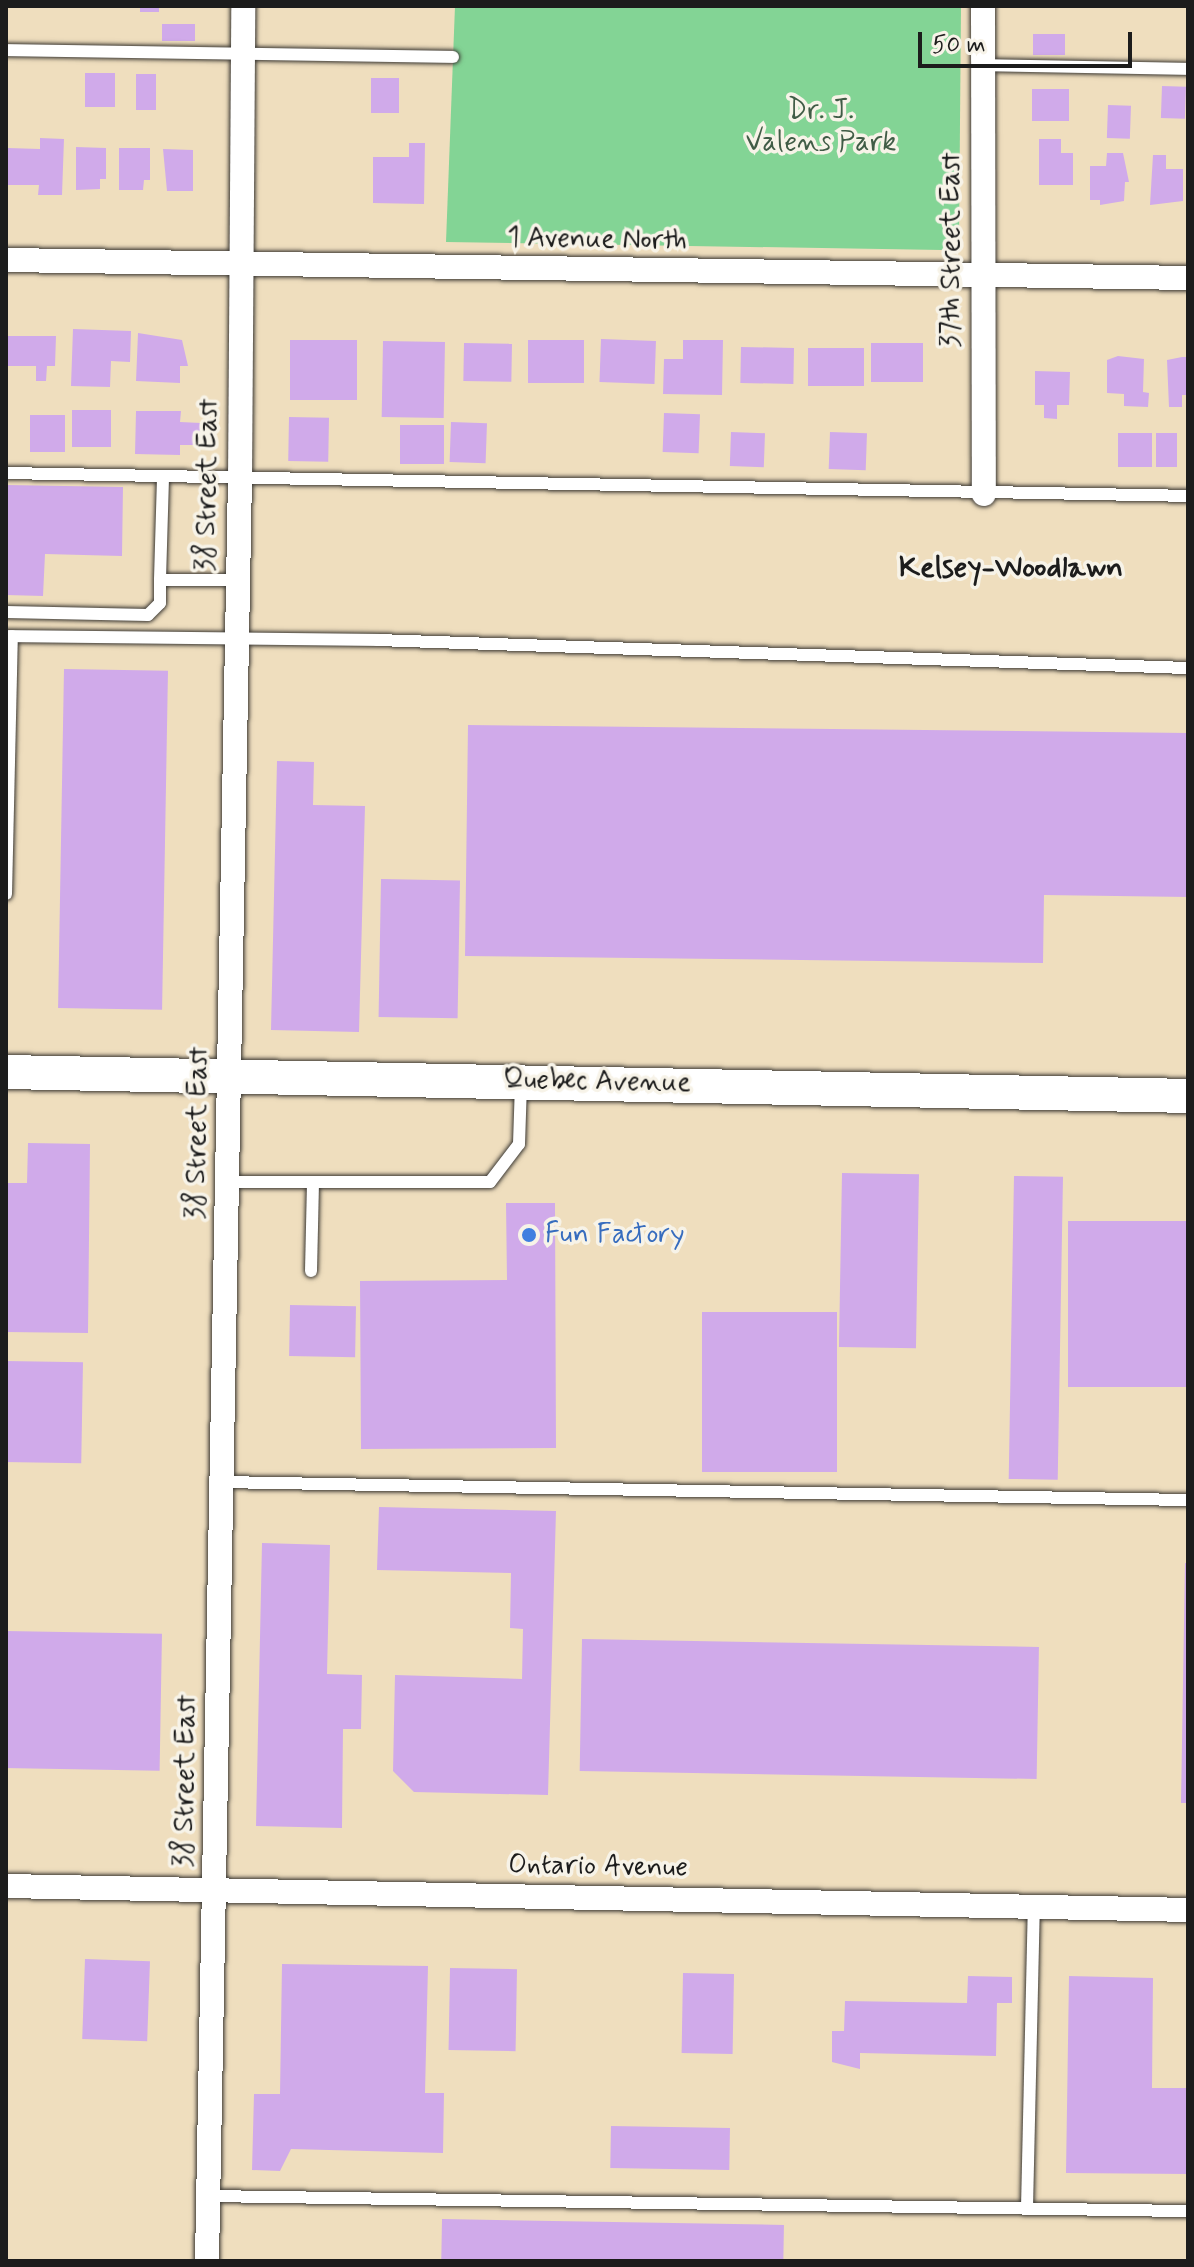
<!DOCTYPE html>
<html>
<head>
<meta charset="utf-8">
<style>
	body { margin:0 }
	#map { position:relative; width:1194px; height:2267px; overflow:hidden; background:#efdebe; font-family:Mynerve,sans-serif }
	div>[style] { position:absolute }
	.green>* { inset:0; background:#83d495 }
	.building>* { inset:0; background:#d0aaea; transform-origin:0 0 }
	.roads { filter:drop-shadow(0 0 2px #3c3934) drop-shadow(0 0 2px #3c3934) }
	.lane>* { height:12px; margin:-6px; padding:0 6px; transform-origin:6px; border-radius:6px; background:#fff }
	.street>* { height:24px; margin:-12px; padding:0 12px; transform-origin:12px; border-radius:12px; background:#fff }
	.secondary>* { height:34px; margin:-17px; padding:0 17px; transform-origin:17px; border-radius:17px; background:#fff }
	.dots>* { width:22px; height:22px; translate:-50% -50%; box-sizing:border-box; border:4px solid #f7f3e8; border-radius:50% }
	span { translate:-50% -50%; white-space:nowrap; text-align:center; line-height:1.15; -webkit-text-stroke:7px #f7f3e8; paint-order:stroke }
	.park-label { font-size:28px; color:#405c46 }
	.street-label { font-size:28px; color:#1c1c1c }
	.shop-label { font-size:28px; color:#366cbe }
	.left { translate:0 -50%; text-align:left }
	.neighbourhood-label { font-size:30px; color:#1c1c1c; font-weight:700 }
	.frame { position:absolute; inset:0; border:8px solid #1c1c1c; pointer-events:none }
	.scale { position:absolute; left:918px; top:32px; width:214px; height:36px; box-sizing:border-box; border:4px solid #1c1c1c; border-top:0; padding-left:10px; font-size:24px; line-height:28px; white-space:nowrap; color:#1c1c1c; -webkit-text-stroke:6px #f7f3e8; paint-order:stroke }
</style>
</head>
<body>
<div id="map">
	<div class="green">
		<div style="clip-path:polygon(455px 6px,961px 6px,959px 238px,942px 250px,446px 242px)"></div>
	</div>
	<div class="building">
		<div style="left:140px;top:6px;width:19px;height:6px"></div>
		<div style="left:162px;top:24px;width:33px;height:17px"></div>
		<div style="left:1033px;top:34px;width:32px;height:21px"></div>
		<div style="left:85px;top:73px;width:30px;height:34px"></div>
		<div style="left:136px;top:74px;width:20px;height:36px"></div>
		<div style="left:371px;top:78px;width:28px;height:35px"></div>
		<div style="left:1162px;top:86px;width:24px;height:32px;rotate:2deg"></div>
		<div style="left:1032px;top:89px;width:37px;height:32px"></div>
		<div style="left:1108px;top:105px;width:23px;height:33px;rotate:2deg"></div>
		<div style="clip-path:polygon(40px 138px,64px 139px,62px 195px,38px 195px,39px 185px,7px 185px,8px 148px,40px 149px)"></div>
		<div style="clip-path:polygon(1039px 139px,1061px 139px,1061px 153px,1073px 153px,1073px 185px,1039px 185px)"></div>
		<div style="clip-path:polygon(409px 143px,425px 143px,424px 204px,373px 203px,373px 157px,409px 157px)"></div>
		<div style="clip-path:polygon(76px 147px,106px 148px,106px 179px,100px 179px,100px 189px,76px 190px)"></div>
		<div style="clip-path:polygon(119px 148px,150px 148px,150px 180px,144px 180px,143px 190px,119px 190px)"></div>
		<div style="clip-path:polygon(163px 149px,193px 150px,193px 191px,167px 191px)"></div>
		<div style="clip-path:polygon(1107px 153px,1123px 153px,1129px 182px,1125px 182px,1124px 201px,1100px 205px,1100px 200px,1090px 200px,1090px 166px,1106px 166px)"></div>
		<div style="clip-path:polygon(1153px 155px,1166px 155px,1166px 169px,1183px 169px,1183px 201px,1150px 205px)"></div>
		<div style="clip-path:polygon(73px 329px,131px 331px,130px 362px,111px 361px,110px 387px,71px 386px)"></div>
		<div style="clip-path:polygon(138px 333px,182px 340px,188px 366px,180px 366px,180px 383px,136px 381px)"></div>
		<div style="clip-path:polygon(6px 336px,56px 336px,55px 366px,47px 366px,46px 381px,36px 381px,36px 366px,6px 366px)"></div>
		<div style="left:601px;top:339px;width:55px;height:43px;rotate:2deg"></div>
		<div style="left:290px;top:340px;width:67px;height:60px"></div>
		<div style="left:528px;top:340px;width:56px;height:43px"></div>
		<div style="clip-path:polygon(683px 340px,723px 340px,722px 395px,663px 394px,664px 359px,683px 359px)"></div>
		<div style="left:383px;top:341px;width:62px;height:76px;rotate:1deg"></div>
		<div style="left:464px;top:343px;width:48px;height:38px;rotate:1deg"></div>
		<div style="left:871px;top:343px;width:52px;height:39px"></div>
		<div style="left:741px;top:347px;width:53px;height:36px;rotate:1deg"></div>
		<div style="left:808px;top:348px;width:56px;height:38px"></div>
		<div style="clip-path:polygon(1118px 356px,1144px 359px,1143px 392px,1149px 393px,1148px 407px,1124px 406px,1124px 394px,1107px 393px,1107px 360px)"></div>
		<div style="clip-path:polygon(1182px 357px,1188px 357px,1188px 395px,1182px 395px,1182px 407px,1169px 407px,1167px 360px)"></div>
		<div style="clip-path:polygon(1035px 371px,1070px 372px,1069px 405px,1057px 405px,1057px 419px,1044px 418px,1044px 405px,1035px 405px)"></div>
		<div style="left:72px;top:410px;width:39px;height:37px"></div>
		<div style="clip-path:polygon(136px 411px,181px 411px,180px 422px,201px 423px,200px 445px,180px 445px,180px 455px,135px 454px)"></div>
		<div style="left:664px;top:413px;width:36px;height:39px;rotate:2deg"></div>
		<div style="left:30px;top:415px;width:35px;height:37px"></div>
		<div style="left:289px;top:417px;width:40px;height:44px;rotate:1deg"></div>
		<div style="left:451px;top:422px;width:36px;height:40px;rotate:2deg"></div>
		<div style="left:400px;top:425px;width:44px;height:39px"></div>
		<div style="left:731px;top:432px;width:34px;height:34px;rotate:2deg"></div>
		<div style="left:830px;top:432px;width:37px;height:37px;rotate:2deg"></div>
		<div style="left:1118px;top:433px;width:34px;height:34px"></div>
		<div style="left:1156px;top:433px;width:21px;height:34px"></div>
		<div style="clip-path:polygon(6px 485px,123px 487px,122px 556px,45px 554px,43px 596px,6px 595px)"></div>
		<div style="left:64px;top:669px;width:104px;height:339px;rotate:1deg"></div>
		<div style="clip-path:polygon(468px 725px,1188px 733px,1188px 897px,1044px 895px,1043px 963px,465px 956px)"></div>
		<div style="clip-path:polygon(277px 761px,314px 762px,313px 805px,365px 806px,359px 1032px,271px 1030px)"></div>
		<div style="left:381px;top:879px;width:79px;height:138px;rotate:1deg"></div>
		<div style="clip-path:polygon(28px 1143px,90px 1144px,88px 1333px,6px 1332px,6px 1183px,27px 1183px)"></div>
		<div style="left:842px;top:1173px;width:77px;height:174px;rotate:1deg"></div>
		<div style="left:1014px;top:1176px;width:49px;height:303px;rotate:1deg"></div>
		<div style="clip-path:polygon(506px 1203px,555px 1203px,556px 1448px,361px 1449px,360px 1281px,507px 1280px)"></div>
		<div style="left:1068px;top:1221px;width:120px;height:166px"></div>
		<div style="left:290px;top:1305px;width:66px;height:51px;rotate:1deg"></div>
		<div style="left:702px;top:1312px;width:135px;height:160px"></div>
		<div style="left:6px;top:1361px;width:77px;height:101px;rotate:1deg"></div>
		<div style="clip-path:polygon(379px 1507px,556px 1511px,548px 1795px,414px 1792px,393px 1771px,395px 1675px,522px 1679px,523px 1629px,510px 1628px,511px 1573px,377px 1570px)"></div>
		<div style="clip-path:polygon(262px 1543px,330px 1545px,327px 1674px,362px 1675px,361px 1729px,343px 1729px,342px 1828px,256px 1826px)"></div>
		<div style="clip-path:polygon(1185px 1563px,1188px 1563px,1188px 1803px,1181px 1803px)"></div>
		<div style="left:6px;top:1631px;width:156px;height:137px;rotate:1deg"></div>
		<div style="left:582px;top:1639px;width:457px;height:132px;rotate:1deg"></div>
		<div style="left:85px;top:1959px;width:65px;height:80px;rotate:2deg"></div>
		<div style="clip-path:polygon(282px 1964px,428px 1966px,425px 2093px,444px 2093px,443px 2153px,291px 2149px,280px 2171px,252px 2170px,254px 2094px,280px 2094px)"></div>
		<div style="left:450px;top:1968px;width:67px;height:82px;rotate:1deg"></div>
		<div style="left:683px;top:1973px;width:51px;height:80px;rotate:1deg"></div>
		<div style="clip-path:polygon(968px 1976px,1012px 1977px,1012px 2003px,997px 2003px,996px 2056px,860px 2053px,860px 2069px,832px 2062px,832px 2031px,844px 2031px,845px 2001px,967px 2003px)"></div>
		<div style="clip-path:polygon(1069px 1976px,1153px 1978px,1152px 2088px,1188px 2088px,1188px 2174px,1066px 2173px)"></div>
		<div style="left:611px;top:2126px;width:119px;height:42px;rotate:1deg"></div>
		<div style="left:442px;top:2219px;width:342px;height:42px;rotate:1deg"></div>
	</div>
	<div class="roads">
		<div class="lane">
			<div style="left:6px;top:50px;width:447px;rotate:0.9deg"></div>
			<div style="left:982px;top:65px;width:206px;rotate:1.1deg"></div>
			<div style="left:6px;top:473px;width:1182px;rotate:1.11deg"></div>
			<div style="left:163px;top:478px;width:102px;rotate:91.7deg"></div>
			<div style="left:160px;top:580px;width:77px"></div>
			<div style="left:6px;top:612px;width:142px;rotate:1.2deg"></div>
			<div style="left:148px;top:615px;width:17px;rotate:-45deg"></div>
			<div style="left:160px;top:603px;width:23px;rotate:-90deg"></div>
			<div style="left:6px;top:636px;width:371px;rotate:0.6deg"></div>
			<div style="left:377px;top:640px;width:811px;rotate:1.98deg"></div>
			<div style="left:6px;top:894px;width:258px;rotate:-88.7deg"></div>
			<div style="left:227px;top:1182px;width:263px"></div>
			<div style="left:490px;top:1182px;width:48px;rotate:-52.7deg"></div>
			<div style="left:519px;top:1144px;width:59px;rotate:-88.1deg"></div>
			<div style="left:311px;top:1271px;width:89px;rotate:-88.7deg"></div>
			<div style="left:221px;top:1482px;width:967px;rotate:1.07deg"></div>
			<div style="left:208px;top:2196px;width:980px;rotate:0.88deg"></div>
			<div style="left:1027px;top:2208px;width:301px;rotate:-88.7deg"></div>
		</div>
		<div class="street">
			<div style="left:983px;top:6px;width:488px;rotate:89.9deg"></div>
			<div style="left:6px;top:260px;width:1182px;rotate:0.87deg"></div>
			<div style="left:6px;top:1886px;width:1182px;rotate:1.16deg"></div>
			<div style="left:207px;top:2261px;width:1780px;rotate:-88.94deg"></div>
			<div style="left:240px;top:481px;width:475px;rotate:-89.6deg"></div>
		</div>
		<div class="secondary">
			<div style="left:6px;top:1072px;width:1182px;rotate:1.16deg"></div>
		</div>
	</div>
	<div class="dots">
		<div style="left:529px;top:1235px;background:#3f7fe0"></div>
	</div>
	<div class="park-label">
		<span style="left:821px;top:127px">Dr. J.<br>Valens Park</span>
	</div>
	<div class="street-label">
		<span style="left:597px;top:240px;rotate:1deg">1 Avenue North</span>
		<span style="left:952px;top:250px;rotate:-90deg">37th Street East</span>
		<span style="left:208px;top:485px;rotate:-89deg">38 Street East</span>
		<span style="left:597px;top:1082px;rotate:1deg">Quebec Avenue</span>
		<span style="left:198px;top:1133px;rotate:-89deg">38 Street East</span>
		<span style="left:186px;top:1781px;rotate:-89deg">38 Street East</span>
		<span style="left:598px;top:1867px;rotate:1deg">Ontario Avenue</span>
	</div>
	<div class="shop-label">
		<span class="left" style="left:545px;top:1235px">Fun Factory</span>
	</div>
	<div class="neighbourhood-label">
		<span style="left:1011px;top:568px">Kelsey-Woodlawn</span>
	</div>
	<div class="frame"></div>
	<div class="scale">50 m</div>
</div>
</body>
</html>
